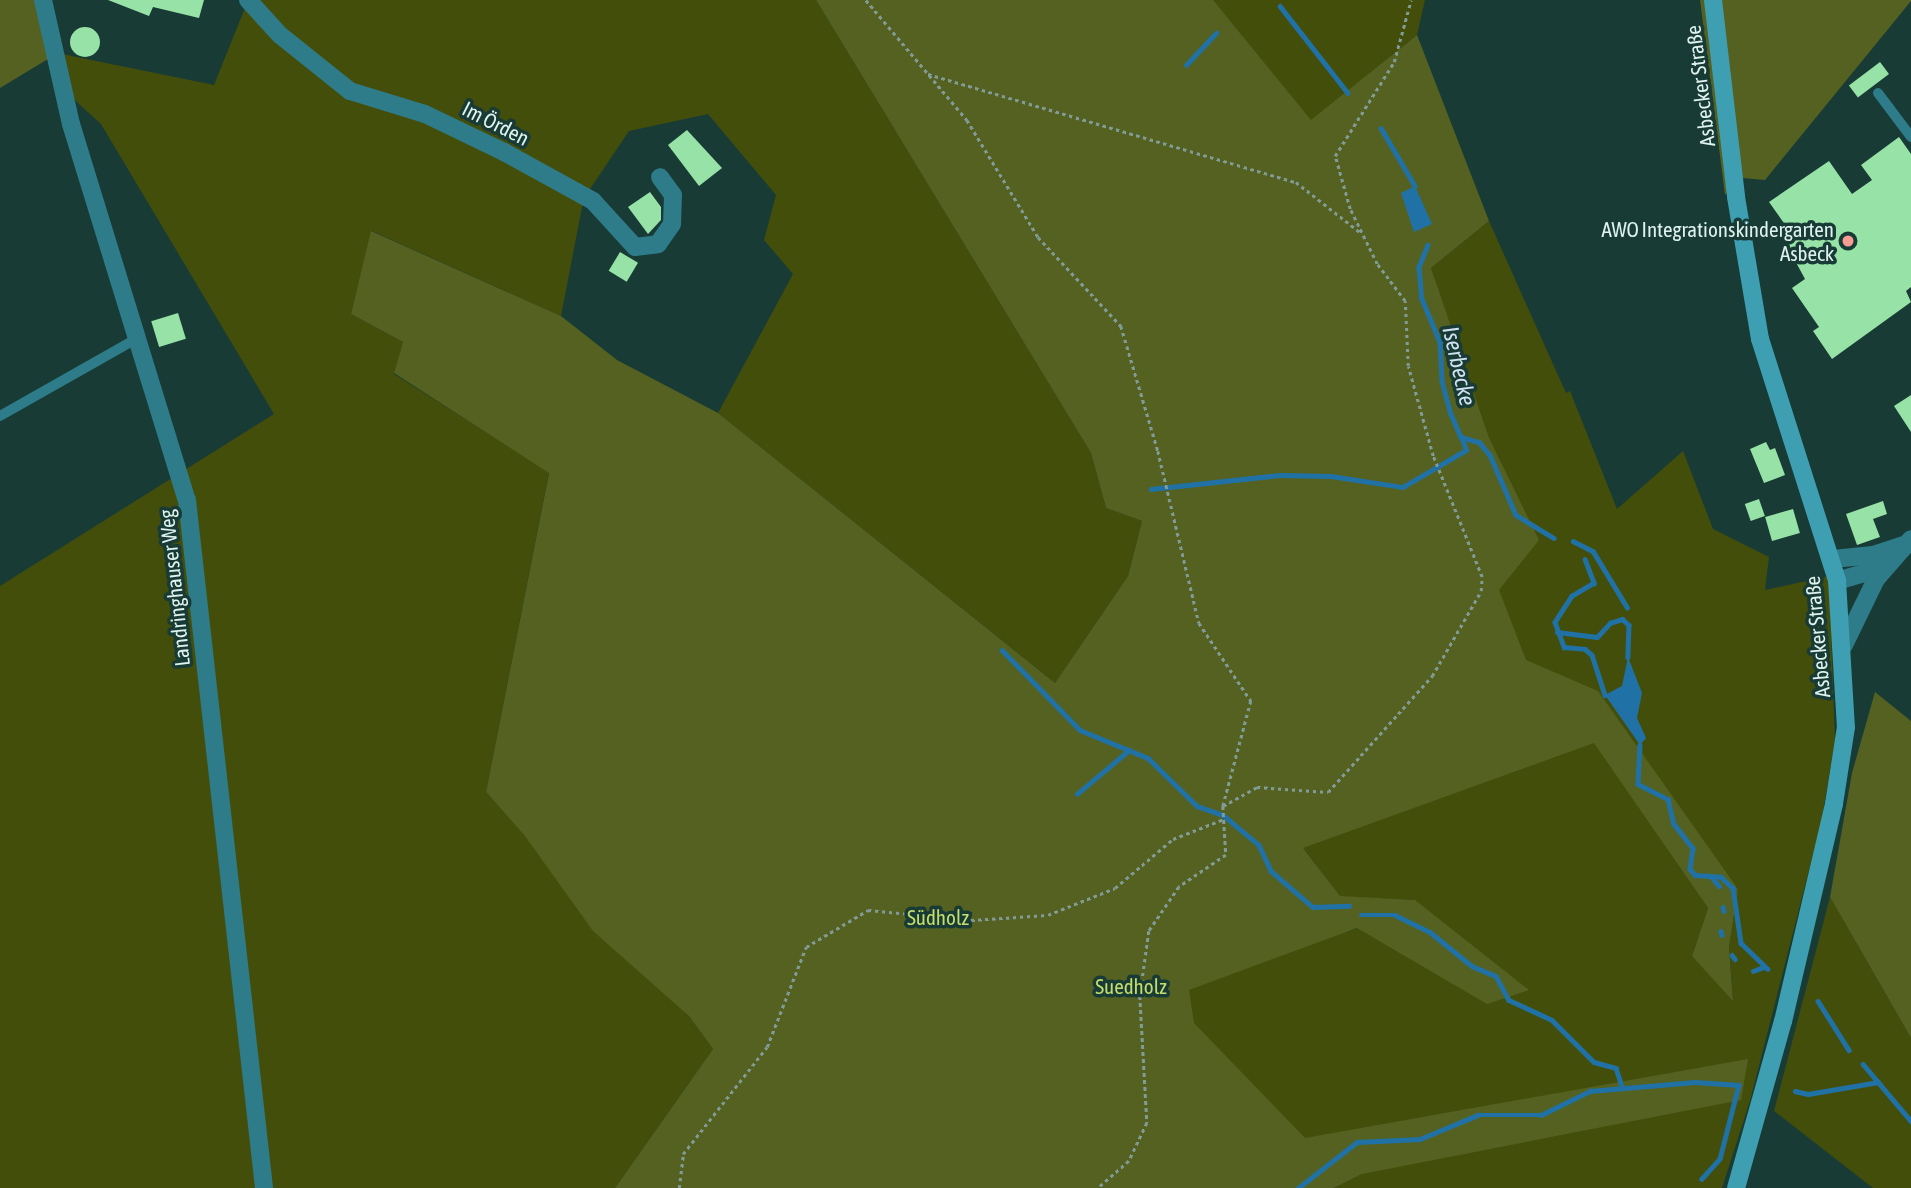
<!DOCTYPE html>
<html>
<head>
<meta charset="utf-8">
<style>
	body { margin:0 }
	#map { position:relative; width:1911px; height:1188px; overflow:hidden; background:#183b35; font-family:"Asap Condensed",sans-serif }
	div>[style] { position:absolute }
	.green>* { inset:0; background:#434e0b }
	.forest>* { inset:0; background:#556121 }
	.water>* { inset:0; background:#2072a6 }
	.stream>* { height:4.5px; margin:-2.25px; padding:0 2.25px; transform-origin:2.25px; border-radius:2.25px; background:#2072a6 }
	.building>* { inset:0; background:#97e2a6; transform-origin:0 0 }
	.round { border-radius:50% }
	.path>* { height:2.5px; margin-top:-1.25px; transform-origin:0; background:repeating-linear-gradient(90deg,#819c97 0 3.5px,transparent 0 7px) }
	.service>* { height:10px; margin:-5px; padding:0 5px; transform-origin:5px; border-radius:5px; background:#2e7b89 }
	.minor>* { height:18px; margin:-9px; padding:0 9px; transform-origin:9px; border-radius:9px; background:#2e7b89 }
	.secondary>* { height:18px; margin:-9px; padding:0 9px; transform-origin:9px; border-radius:9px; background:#3d9fb1 }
	.dots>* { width:19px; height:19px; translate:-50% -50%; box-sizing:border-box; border:4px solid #183b35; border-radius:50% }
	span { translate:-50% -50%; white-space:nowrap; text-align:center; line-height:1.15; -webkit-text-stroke:7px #183b35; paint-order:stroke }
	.street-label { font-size:21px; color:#dff2ee }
	.poi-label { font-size:21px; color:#dff2ee }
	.right { translate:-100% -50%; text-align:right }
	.park-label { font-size:21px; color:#c6dc6b }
	.water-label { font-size:23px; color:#d0e2f1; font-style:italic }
</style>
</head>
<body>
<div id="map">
	<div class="green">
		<div style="clip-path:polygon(254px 0,816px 0,1091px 453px,1106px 508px,1142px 521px,1128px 576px,1055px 683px,718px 413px,793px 274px,764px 240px,776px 195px,708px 114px,629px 131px,586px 195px,347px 84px)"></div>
		<div style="clip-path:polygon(1204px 0,1425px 0,1417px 35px,1311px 121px,1233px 25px)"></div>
		<div style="clip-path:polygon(247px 3px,348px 96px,431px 121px,584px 197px,561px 316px,372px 231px,351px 314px,403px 342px,394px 374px,549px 472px,486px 792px,689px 1016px,713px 1049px,615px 1188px,0 1188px,0 586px,274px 414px,101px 124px,67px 93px,57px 53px,214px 85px)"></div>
		<div style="clip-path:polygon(evenodd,1489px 221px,1566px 393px,1570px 391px,1617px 509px,1683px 451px,1713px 529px,1769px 557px,1765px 590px,1829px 576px,1835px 740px,1821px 823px,1750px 1101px,1722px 1188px,1334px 1188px,1362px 1174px,651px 1188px,950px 862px,1436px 283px,1431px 268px,1489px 221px,1602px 753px,1738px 888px,1729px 947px,1733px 999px,1692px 956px,1708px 908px,1602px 753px,1489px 221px,1305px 850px,1340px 897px,1415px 900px,1380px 941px,1358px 928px,1346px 932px,1305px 850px)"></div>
		<div style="clip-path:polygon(1830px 897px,1911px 1038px,1911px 1188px,1873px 1188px,1774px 1111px)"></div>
	</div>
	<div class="forest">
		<div style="clip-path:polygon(0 0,35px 0,48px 59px,0 88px)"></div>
		<div style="clip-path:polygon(816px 0,1213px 0,1311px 120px,1417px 35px,1489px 221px,1431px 268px,1489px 438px,1539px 540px,1499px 590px,1526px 660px,1598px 691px,1738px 889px,1729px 947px,1733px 1001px,1692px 956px,1708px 908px,1594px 743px,1303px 848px,1340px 896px,1415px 900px,1529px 990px,1487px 1004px,1357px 928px,1189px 990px,1194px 1023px,1305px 1138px,1748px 1059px,1741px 1100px,1362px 1174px,1334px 1188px,615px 1188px,713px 1049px,689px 1016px,593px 931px,525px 836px,486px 792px,549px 473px,394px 373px,403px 342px,351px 314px,371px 231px,561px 316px,617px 360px,718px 413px,1055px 683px,1128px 576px,1142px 521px,1106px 508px,1091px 453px)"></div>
		<div style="clip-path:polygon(1700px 0,1911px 0,1911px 1px,1765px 180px,1742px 178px,1725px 195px)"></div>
		<div style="clip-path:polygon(1875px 692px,1911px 721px,1911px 1038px,1830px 897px,1852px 773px)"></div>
	</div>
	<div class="water">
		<div style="clip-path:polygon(1415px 186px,1432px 224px,1414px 232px,1401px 193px)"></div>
		<div style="clip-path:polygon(1628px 657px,1642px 693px,1637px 718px,1646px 738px,1640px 745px,1605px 695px,1622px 686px)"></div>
	</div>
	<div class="stream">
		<div style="left:1280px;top:6px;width:110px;rotate:52deg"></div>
		<div style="left:1186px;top:65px;width:44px;rotate:-46.8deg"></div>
		<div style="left:1381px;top:128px;width:67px;rotate:59.6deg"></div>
		<div style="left:1428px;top:245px;width:24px;rotate:112deg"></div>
		<div style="left:1419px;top:267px;width:32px;rotate:85deg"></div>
		<div style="left:1422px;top:299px;width:47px;rotate:67.3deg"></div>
		<div style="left:1440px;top:342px;width:39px;rotate:87deg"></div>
		<div style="left:1442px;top:381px;width:34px;rotate:75deg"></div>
		<div style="left:1451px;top:414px;width:25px;rotate:67deg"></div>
		<div style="left:1461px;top:437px;width:19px;rotate:16deg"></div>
		<div style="left:1479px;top:442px;width:17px;rotate:50deg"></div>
		<div style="left:1490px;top:455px;width:65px;rotate:66.6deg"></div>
		<div style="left:1516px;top:515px;width:44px;rotate:31.2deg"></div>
		<div style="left:1151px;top:489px;width:130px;rotate:-6.2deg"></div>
		<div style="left:1280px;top:475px;width:51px;rotate:1.1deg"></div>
		<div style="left:1331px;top:476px;width:73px;rotate:8.7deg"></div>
		<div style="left:1403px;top:487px;width:73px;rotate:-30.4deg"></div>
		<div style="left:1466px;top:450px;width:14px;rotate:-111deg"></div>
		<div style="left:1573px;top:541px;width:22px;rotate:27deg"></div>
		<div style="left:1593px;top:551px;width:66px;rotate:58.7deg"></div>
		<div style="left:1585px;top:559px;width:26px;rotate:69deg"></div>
		<div style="left:1594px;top:583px;width:26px;rotate:149deg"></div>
		<div style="left:1572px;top:596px;width:31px;rotate:123deg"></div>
		<div style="left:1555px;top:622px;width:27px;rotate:70deg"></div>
		<div style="left:1564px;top:647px;width:21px;rotate:5deg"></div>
		<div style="left:1585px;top:649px;width:9px;rotate:41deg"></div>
		<div style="left:1592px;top:655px;width:42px;rotate:72deg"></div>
		<div style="left:1557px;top:632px;width:40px;rotate:7.1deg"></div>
		<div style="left:1597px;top:637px;width:19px;rotate:-47deg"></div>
		<div style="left:1610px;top:623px;width:13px;rotate:-18deg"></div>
		<div style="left:1622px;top:619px;width:9px;rotate:41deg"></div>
		<div style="left:1629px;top:625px;width:32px;rotate:92deg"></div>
		<div style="left:1002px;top:650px;width:112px;rotate:45.7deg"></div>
		<div style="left:1080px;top:730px;width:74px;rotate:22.4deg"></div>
		<div style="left:1148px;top:758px;width:69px;rotate:44.4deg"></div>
		<div style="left:1197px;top:806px;width:28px;rotate:19deg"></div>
		<div style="left:1223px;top:815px;width:47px;rotate:39.8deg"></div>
		<div style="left:1259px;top:845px;width:29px;rotate:65deg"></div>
		<div style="left:1271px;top:871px;width:55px;rotate:40.6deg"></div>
		<div style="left:1313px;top:907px;width:36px;rotate:-2deg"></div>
		<div style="left:1640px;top:745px;width:39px;rotate:93deg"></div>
		<div style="left:1638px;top:784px;width:34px;rotate:27deg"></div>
		<div style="left:1668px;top:799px;width:26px;rotate:77deg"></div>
		<div style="left:1674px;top:824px;width:31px;rotate:52deg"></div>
		<div style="left:1693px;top:848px;width:21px;rotate:98deg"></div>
		<div style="left:1690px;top:869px;width:8px;rotate:50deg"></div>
		<div style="left:1695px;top:875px;width:26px;rotate:4deg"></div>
		<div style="left:1721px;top:877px;width:16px;rotate:43deg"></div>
		<div style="left:1733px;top:888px;width:56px;rotate:81.7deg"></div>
		<div style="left:1741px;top:943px;width:37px;rotate:44deg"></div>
		<div style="left:1077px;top:794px;width:68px;rotate:-40.2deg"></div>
		<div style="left:1711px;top:876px;width:13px;rotate:51deg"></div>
		<div style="left:1723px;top:907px;width:4px;rotate:76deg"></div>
		<div style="left:1361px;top:915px;width:34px"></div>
		<div style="left:1395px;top:915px;width:39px;rotate:26deg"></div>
		<div style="left:1430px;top:932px;width:54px;rotate:39deg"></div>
		<div style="left:1472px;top:966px;width:26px;rotate:23deg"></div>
		<div style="left:1496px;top:976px;width:27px;rotate:62deg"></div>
		<div style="left:1509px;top:1000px;width:47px;rotate:24.9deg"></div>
		<div style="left:1552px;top:1020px;width:59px;rotate:45deg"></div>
		<div style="left:1594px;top:1062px;width:23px;rotate:15deg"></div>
		<div style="left:1616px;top:1068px;width:20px;rotate:72deg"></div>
		<div style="left:1721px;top:931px;width:4px;rotate:76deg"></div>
		<div style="left:1732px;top:955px;width:5px;rotate:53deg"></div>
		<div style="left:1753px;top:971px;width:12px;rotate:-20deg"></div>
		<div style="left:1818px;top:1001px;width:58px;rotate:57.7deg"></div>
		<div style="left:1863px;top:1064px;width:75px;rotate:49.9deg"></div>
		<div style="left:1795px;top:1091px;width:13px;rotate:13deg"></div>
		<div style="left:1808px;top:1094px;width:71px;rotate:-9.7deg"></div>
		<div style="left:1298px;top:1188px;width:75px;rotate:-37.9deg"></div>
		<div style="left:1357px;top:1142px;width:63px;rotate:-2.7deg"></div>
		<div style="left:1420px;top:1139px;width:63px;rotate:-22.5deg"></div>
		<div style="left:1478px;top:1115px;width:63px"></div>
		<div style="left:1541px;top:1115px;width:55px;rotate:-26.1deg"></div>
		<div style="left:1590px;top:1091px;width:105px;rotate:-4.9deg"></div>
		<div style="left:1695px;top:1082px;width:44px;rotate:3.9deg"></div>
		<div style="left:1739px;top:1085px;width:76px;rotate:104.4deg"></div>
		<div style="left:1720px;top:1159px;width:27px;rotate:132deg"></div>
	</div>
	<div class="building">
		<div style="clip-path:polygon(108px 0,204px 0,199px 18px,153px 7px,149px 16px)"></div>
		<div class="round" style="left:70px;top:27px;width:30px;height:30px"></div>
		<div style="left:1880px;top:62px;width:15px;height:39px;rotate:53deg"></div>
		<div style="clip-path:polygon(687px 130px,722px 168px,699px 186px,668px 145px)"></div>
		<div style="clip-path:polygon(1899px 137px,1911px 154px,1911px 287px,1906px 291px,1911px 302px,1832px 359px,1813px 331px,1819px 327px,1792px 288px,1805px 279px,1779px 231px,1786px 226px,1769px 202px,1829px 161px,1852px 194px,1872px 180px,1861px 165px)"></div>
		<div style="clip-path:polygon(650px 192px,661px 207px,661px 220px,648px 234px,628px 207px)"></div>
		<div style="left:620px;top:252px;width:21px;height:22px;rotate:31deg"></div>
		<div style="left:178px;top:313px;width:27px;height:28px;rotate:73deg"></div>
		<div style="clip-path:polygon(1911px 395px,1911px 432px,1894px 406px)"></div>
		<div style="clip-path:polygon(1766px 442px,1770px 450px,1775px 448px,1785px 475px,1764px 483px,1750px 449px)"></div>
		<div style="left:1759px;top:499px;width:18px;height:15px;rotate:71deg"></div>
		<div style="clip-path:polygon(1883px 501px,1887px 514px,1873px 519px,1880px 537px,1857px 545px,1846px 514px)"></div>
		<div style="left:1793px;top:509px;width:25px;height:29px;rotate:74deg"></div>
	</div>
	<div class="path">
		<div style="left:866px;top:0;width:157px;rotate:49.9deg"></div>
		<div style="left:967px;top:120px;width:137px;rotate:58.7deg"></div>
		<div style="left:1038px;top:237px;width:122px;rotate:47deg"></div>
		<div style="left:1121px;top:326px;width:130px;rotate:73.5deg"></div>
		<div style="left:1158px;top:451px;width:177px;rotate:76.6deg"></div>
		<div style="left:1199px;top:623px;width:94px;rotate:56.3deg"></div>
		<div style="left:1251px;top:701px;width:109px;rotate:104.9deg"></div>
		<div style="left:1223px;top:806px;width:49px;rotate:86.5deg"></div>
		<div style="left:1226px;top:855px;width:57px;rotate:145.8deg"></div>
		<div style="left:1179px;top:887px;width:53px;rotate:124.3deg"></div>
		<div style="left:1149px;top:931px;width:66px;rotate:97.9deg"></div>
		<div style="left:1140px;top:996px;width:127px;rotate:86.8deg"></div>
		<div style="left:1147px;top:1123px;width:42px;rotate:115.3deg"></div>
		<div style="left:1129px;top:1161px;width:41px;rotate:138.9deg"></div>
		<div style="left:928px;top:74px;width:384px;rotate:16.4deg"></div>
		<div style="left:1296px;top:182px;width:83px;rotate:38.1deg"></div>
		<div style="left:1223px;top:806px;width:39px;rotate:-29deg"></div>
		<div style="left:1257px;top:787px;width:71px;rotate:4deg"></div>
		<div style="left:1328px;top:792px;width:156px;rotate:-48.1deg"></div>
		<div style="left:1432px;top:676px;width:98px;rotate:-60deg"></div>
		<div style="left:1481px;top:591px;width:14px;rotate:-86deg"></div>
		<div style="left:1482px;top:577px;width:131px;rotate:-112deg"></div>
		<div style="left:1433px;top:456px;width:93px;rotate:-105.5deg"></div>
		<div style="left:1408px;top:366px;width:65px;rotate:-92.6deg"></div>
		<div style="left:1405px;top:301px;width:46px;rotate:-127.1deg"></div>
		<div style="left:1377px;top:264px;width:61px;rotate:-116.1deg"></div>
		<div style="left:1350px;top:209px;width:55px;rotate:-105.8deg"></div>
		<div style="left:1335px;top:156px;width:111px;rotate:-57.9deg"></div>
		<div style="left:1394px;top:62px;width:64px;rotate:-74.7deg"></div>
		<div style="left:679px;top:1188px;width:34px;rotate:-83deg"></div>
		<div style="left:683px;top:1154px;width:136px;rotate:-51.9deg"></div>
		<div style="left:767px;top:1047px;width:107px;rotate:-68.7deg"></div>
		<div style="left:806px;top:947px;width:72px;rotate:-30.8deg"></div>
		<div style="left:868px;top:910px;width:103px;rotate:5.5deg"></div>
		<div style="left:971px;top:920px;width:77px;rotate:-3.7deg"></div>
		<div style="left:1048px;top:915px;width:72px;rotate:-21.9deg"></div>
		<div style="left:1115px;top:888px;width:76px;rotate:-40.2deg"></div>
		<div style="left:1173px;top:839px;width:55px;rotate:-21.4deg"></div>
	</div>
	<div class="service">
		<div style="left:1878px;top:93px;width:55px;rotate:53.1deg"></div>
		<div style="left:0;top:416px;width:159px;rotate:-29.5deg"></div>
	</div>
	<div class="minor">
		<div style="left:43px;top:0;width:127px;rotate:77.3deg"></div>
		<div style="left:71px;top:124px;width:393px;rotate:72.9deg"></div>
		<div style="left:187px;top:500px;width:692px;rotate:83.61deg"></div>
		<div style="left:248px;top:0;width:47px;rotate:47.6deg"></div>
		<div style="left:280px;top:35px;width:90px;rotate:38.7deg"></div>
		<div style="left:350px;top:91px;width:78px;rotate:17deg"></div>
		<div style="left:425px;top:114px;width:88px;rotate:25.7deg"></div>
		<div style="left:504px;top:152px;width:102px;rotate:28.8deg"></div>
		<div style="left:593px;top:201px;width:62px;rotate:47.6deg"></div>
		<div style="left:635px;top:247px;width:23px;rotate:-7deg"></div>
		<div style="left:658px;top:244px;width:24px;rotate:-55deg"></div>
		<div style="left:672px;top:224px;width:29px;rotate:-88deg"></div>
		<div style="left:673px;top:195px;width:22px;rotate:-126deg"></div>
		<div style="left:1833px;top:559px;width:40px;rotate:-5.7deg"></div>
		<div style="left:1873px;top:555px;width:32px;rotate:-18deg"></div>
		<div style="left:1837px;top:581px;width:50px;rotate:-16.3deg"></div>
		<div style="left:1844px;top:645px;width:73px;rotate:-64.1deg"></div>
		<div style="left:1876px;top:579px;width:53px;rotate:-48.8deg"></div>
	</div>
	<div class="secondary">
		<div style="left:1713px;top:0;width:198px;rotate:83.3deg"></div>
		<div style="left:1736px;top:197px;width:144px;rotate:80.4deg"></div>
		<div style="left:1760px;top:339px;width:254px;rotate:72.3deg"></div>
		<div style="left:1837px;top:581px;width:146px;rotate:86.5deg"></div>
		<div style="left:1846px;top:727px;width:78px;rotate:98.9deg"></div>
		<div style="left:1834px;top:804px;width:223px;rotate:103.2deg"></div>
		<div style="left:1783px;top:1021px;width:173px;rotate:105.7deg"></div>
	</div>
	<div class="dots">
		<div style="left:1848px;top:241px;background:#f59c93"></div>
	</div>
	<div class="street-label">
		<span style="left:1700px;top:86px;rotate:-97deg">Asbecker Straße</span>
		<span style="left:496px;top:123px;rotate:27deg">Im Örden</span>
		<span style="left:174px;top:588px;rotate:-96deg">Landringhauser Weg</span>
		<span style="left:1817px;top:637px;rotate:-95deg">Asbecker Straße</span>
	</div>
	<div class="poi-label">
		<span class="right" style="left:1834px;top:241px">AWO Integrationskindergarten<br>Asbeck</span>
	</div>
	<div class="park-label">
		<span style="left:938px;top:917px">Südholz</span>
		<span style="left:1131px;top:986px">Suedholz</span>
	</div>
	<div class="water-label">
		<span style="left:1459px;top:366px;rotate:77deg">Iserbecke</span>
	</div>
</div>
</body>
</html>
